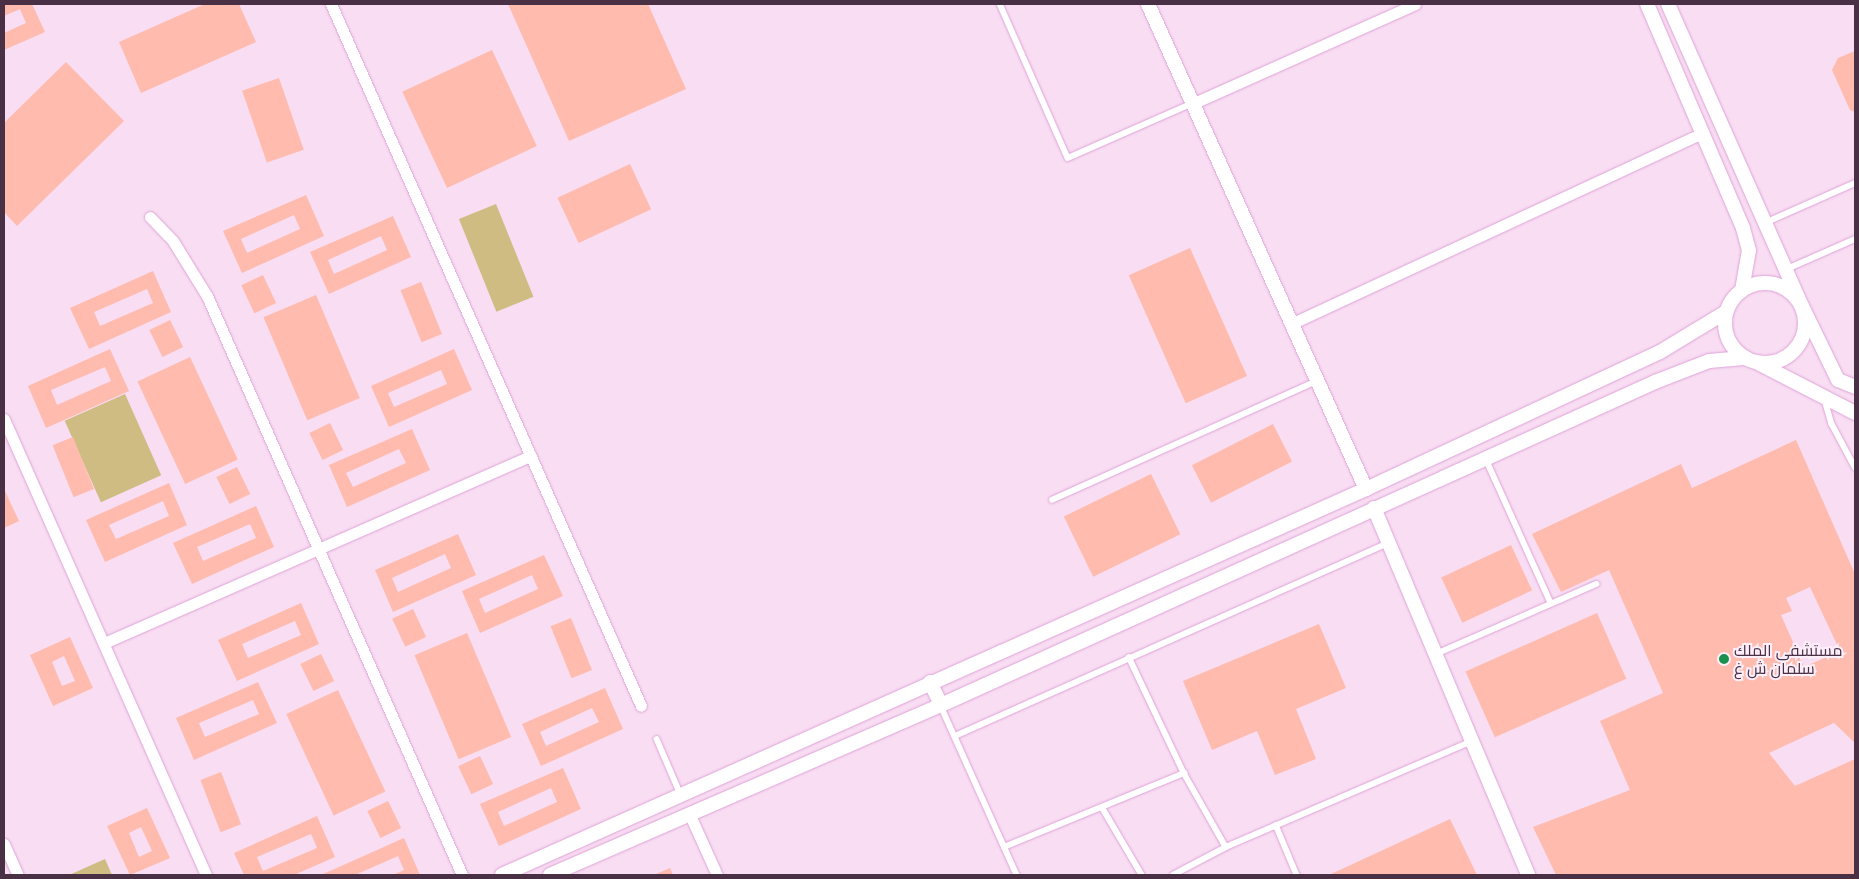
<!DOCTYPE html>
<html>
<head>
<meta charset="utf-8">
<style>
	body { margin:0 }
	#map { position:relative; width:1859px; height:879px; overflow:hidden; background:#f8ddf3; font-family:"Open Sans",Cairo,sans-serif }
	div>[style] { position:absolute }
	.green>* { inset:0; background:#cfbc82; transform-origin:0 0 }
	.building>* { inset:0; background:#ffbbad; transform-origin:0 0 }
	.roads { filter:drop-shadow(0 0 1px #e0a2d6) drop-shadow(0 0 1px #e0a2d6) }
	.service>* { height:5.5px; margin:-2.75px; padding:0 2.75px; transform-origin:2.75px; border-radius:2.75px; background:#fff }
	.minor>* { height:11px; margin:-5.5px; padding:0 5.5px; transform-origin:5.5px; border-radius:5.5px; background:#fff }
	.tertiary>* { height:14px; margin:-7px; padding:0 7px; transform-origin:7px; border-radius:7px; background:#fff }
	.tertiary>.ring { margin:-7px; padding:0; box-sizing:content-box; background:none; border:14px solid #fff; border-radius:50% }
	.dots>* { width:14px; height:14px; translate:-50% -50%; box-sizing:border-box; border:2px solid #fdeffa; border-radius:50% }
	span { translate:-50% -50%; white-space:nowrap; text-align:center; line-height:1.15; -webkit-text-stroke:4px #fdeffa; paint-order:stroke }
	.poi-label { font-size:16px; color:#493045 }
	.left { translate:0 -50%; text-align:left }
	.frame { position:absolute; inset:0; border:5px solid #493045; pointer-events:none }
</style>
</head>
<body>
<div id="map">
	<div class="green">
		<div style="left:496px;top:204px;width:100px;height:40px;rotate:68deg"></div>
		<div style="left:125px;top:394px;width:89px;height:66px;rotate:66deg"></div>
		<div style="clip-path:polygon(105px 859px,112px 875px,69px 875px)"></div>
	</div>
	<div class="building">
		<div style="clip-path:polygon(4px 4px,32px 4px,45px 32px,4px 50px,4px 33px,26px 23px,20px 9px,4px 16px)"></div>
		<div style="clip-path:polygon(205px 4px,239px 4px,256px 42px,141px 93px,119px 42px)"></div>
		<div style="clip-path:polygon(508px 4px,648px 4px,686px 89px,569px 141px)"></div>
		<div style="left:492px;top:50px;width:106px;height:99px;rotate:65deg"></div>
		<div style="clip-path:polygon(1855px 51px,1855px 112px,1850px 110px,1832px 70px,1838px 58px)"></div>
		<div style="clip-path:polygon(66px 62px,124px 121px,17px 226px,4px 212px,4px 123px)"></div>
		<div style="left:279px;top:78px;width:76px;height:39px;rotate:71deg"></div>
		<div style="left:630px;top:164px;width:50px;height:80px;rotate:65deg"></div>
		<div style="clip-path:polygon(evenodd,306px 195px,324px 236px,242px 273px,223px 231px,306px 195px,294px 215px,300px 229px,247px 253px,241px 239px,294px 215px)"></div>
		<div style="clip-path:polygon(evenodd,393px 216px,411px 257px,329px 294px,310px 252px,393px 216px,381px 236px,387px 250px,334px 274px,328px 260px,381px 236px)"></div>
		<div style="left:1190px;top:248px;width:140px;height:67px;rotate:66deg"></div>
		<div style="clip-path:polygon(evenodd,153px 271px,171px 312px,89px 349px,70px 308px,153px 271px,147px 289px,153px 303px,100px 326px,94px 312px,147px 289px)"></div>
		<div style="left:263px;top:275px;width:31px;height:24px;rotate:65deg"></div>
		<div style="left:421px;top:282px;width:56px;height:22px;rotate:68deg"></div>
		<div style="left:316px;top:295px;width:112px;height:57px;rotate:67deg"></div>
		<div style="left:170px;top:320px;width:30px;height:23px;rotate:64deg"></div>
		<div style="clip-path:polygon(evenodd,110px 349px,129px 391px,46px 428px,28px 386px,110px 349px,105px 367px,111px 381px,57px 405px,51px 390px,105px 367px)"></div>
		<div style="clip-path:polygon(evenodd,454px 349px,472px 390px,389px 427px,371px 386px,454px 349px,441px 370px,447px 384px,394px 407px,388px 393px,441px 370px)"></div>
		<div style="left:190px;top:357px;width:113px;height:58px;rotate:65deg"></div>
		<div style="left:330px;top:423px;width:30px;height:23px;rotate:64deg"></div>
		<div style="left:1273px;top:424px;width:42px;height:91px;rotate:63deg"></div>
		<div style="clip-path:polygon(evenodd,412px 429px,430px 470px,347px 507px,329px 465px,412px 429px,399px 449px,406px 463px,353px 487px,346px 473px,399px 449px)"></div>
		<div style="left:73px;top:437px;width:56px;height:22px;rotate:68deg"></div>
		<div style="clip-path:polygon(evenodd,1796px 440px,1855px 574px,1855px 743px,1834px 723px,1769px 753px,1795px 786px,1855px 759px,1855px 875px,1556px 875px,1533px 827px,1630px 790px,1600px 721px,1663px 693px,1609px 570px,1561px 592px,1532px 534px,1681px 464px,1692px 488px,1796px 440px,1810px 587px,1840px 651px,1804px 667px,1781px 615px,1792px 611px,1786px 598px,1810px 587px)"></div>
		<div style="left:237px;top:467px;width:30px;height:23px;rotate:64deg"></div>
		<div style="left:1151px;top:474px;width:67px;height:97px;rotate:64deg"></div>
		<div style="clip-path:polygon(evenodd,169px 483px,187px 525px,105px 562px,86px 520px,169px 483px,163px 501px,169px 516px,116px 539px,109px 525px,163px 501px)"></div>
		<div style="clip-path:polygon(4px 489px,19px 521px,4px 528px)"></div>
		<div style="clip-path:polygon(evenodd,256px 506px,274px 547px,192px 584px,173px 543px,256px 506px,250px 524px,256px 538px,203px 561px,197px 547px,250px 524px)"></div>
		<div style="clip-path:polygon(evenodd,458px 534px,476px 575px,393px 612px,375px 570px,458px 534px,445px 554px,451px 568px,398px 592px,392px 578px,445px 554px)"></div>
		<div style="left:1511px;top:545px;width:50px;height:77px;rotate:65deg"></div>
		<div style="clip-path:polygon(evenodd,544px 555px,563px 596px,480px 633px,462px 591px,544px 555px,532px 575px,538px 589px,485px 613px,479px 599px,532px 575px)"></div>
		<div style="clip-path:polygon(evenodd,301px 603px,319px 644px,237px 681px,218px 640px,301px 603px,295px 621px,301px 635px,248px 658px,242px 644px,295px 621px)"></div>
		<div style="left:413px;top:609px;width:31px;height:23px;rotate:65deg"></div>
		<div style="left:1597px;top:613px;width:72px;height:144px;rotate:66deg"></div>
		<div style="left:571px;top:618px;width:56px;height:22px;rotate:68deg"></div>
		<div style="clip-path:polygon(1319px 624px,1346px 688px,1296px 709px,1316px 759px,1275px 775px,1257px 731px,1212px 750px,1183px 681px)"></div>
		<div style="left:467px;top:633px;width:113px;height:57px;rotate:67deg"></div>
		<div style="clip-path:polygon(evenodd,70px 637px,93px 688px,53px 706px,30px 655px,70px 637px,64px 656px,75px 681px,62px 686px,52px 662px,64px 656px)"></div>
		<div style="left:321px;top:654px;width:30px;height:23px;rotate:64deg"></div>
		<div style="clip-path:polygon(evenodd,258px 682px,277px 723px,194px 760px,176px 718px,258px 682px,253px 700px,259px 714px,205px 737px,199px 723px,253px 700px)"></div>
		<div style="clip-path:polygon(evenodd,605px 688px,623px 729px,541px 766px,522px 724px,605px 688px,592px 708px,599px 722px,546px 746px,540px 732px,592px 708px)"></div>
		<div style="left:338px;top:690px;width:112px;height:57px;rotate:65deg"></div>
		<div style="left:480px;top:756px;width:31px;height:24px;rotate:65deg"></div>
		<div style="clip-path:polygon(evenodd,563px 768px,581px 809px,499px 846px,480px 804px,563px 768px,551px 788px,557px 802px,504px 826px,498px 812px,551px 788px)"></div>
		<div style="left:221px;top:772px;width:56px;height:22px;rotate:69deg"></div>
		<div style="left:388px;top:801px;width:30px;height:23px;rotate:64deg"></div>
		<div style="clip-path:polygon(evenodd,147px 808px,170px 858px,130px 875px,107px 826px,147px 808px,141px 827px,152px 851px,139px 857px,129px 833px,141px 827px)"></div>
		<div style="clip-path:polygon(evenodd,317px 816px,335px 857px,294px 875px,244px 875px,234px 853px,317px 816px,311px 834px,317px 848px,263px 871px,257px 857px,311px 834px)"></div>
		<div style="clip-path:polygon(1450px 819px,1477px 875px,1329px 875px)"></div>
		<div style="clip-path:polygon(404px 838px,420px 875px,393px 875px,404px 870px,398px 856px,355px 875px,321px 875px)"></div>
		<div style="clip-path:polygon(670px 868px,673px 875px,654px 875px)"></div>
	</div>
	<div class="roads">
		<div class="service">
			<div style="left:1000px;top:4px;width:168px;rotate:66.2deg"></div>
			<div style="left:1068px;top:158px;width:137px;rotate:-23.7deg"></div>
			<div style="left:1767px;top:222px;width:96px;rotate:-23.9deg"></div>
			<div style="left:1787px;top:269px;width:74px;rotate:-23.8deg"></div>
			<div style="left:1825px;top:400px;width:25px;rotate:74deg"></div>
			<div style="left:1832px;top:424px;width:49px;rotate:61.9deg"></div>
			<div style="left:1486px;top:459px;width:158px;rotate:65.7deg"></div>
			<div style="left:1052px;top:500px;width:290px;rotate:-24.2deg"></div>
			<div style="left:1436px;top:654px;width:175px;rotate:-23.6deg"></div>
			<div style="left:1129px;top:657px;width:128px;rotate:64.6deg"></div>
			<div style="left:1184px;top:773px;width:85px;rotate:60.4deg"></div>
			<div style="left:941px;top:706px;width:185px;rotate:65.8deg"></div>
			<div style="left:955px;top:736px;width:475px;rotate:-24deg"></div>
			<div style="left:657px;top:739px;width:61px;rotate:66.8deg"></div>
			<div style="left:1102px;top:807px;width:79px;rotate:59.5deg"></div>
			<div style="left:1276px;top:825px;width:54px;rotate:67.2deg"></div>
			<div style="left:1004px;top:847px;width:195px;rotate:-22.3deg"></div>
			<div style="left:1173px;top:875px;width:60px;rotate:-27.8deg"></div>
			<div style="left:1226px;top:847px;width:268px;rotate:-23.3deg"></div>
		</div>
		<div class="minor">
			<div style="left:331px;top:4px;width:767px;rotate:66.17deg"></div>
			<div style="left:1194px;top:103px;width:242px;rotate:-24.1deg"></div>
			<div style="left:150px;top:217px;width:33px;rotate:46deg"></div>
			<div style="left:173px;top:241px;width:65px;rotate:58.3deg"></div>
			<div style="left:207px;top:296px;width:633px;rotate:66.23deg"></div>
			<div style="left:1293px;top:323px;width:452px;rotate:-24.9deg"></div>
			<div style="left:4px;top:419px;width:499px;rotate:66.1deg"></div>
			<div style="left:104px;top:643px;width:466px;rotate:-23.7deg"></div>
			<div style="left:689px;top:813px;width:68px;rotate:65.7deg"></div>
			<div style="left:4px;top:844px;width:34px;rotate:66deg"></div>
		</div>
		<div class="tertiary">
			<div style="left:1148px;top:4px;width:532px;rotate:65.8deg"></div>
			<div style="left:1647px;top:4px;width:244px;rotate:66.8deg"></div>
			<div style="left:1743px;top:228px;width:23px;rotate:75deg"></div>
			<div style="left:1749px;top:250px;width:41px;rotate:99.9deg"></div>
			<div style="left:1668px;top:4px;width:330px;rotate:66.1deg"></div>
			<div style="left:1802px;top:306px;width:82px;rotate:64.1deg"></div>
			<div style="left:1838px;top:380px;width:18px;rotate:22deg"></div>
			<div class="ring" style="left:1725px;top:283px;width:66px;height:66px"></div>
			<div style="left:1760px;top:364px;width:107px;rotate:27.3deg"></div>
			<div style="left:1374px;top:508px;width:398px;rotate:67.2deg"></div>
			<div style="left:930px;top:682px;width:25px;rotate:64deg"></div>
			<div style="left:502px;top:875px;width:946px;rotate:-24.07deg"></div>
			<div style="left:1366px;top:489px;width:324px;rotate:-25deg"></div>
			<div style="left:1660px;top:352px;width:77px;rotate:-31.2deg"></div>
			<div style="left:550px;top:875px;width:426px;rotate:-23.5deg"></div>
			<div style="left:941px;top:705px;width:784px;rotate:-24.34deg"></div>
			<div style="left:1655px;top:382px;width:58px;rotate:-21.3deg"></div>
			<div style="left:1709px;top:361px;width:35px;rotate:-5deg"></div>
		</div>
	</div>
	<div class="dots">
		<div style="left:1724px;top:659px;background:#1a924e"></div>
	</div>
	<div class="poi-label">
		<span class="left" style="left:1734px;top:659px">مستشفى الملك<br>سلمان ش غ</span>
	</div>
	<div class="frame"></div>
</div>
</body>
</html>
